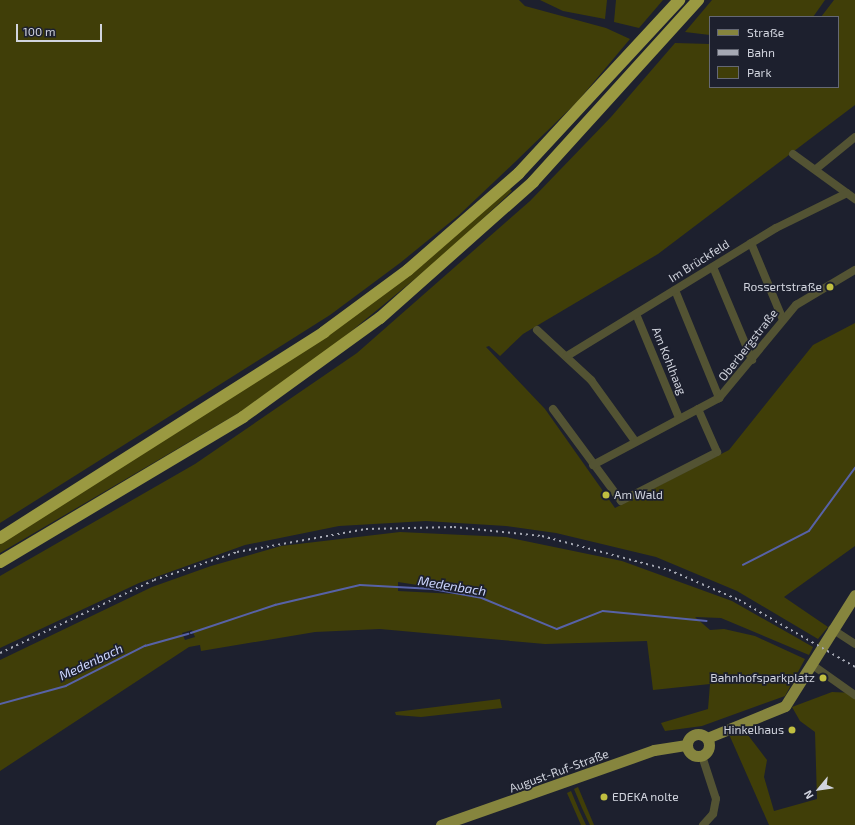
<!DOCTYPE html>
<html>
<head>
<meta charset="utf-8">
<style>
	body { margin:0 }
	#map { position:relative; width:855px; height:825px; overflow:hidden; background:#1d202e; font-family:"Exo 2",sans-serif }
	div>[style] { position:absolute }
	.green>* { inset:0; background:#403e08 }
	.stream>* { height:1.5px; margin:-0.75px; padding:0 0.75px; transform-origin:0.75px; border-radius:0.75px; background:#5762a7 }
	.minor>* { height:8px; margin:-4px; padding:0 4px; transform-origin:4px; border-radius:4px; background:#535333 }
	.major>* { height:11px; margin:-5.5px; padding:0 5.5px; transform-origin:5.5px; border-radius:5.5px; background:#86853e }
	.major>.ring { margin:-5.5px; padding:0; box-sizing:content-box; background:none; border:11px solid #86853e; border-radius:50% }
	.highway>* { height:12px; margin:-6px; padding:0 6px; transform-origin:6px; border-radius:6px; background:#9a9941 }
	.rail>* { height:1.5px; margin-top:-0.75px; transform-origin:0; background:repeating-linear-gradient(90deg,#a5a8b3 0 2px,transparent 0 6px) }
	.dots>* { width:11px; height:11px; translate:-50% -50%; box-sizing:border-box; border:2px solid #1d202e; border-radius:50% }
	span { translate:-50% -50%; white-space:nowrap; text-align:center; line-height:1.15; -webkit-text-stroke:3.5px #1d202e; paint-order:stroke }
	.street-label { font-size:12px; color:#d1d4de }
	.poi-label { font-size:12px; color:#d1d4de }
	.right { translate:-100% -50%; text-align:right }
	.left { translate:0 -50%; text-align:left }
	.water-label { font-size:13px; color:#cdd6fe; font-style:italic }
	.legend { position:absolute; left:709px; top:16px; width:130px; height:72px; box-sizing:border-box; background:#1d202e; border:1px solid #656874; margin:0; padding:5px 7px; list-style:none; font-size:12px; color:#d1d4de }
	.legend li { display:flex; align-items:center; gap:8px; height:20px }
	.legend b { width:20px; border:1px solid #656874 }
	.north { position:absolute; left:799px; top:769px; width:40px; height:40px; -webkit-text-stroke:3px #1d202e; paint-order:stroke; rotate:241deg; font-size:11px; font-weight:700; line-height:16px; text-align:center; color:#d1d4de }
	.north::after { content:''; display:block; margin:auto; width:14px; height:18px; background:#d1d4de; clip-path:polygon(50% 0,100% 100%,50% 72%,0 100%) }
	.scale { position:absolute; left:16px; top:24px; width:86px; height:18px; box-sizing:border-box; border:2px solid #d1d4de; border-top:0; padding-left:5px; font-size:12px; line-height:14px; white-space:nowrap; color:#d1d4de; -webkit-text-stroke:3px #1d202e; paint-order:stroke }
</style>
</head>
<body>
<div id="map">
	<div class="green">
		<div style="clip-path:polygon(0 0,519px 0,525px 6px,606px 28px,630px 39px,577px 102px,515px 162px,459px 215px,400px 263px,330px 315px,0 523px)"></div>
		<div style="clip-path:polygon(540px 0,607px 0,605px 19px,563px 11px)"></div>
		<div style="clip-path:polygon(616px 0,663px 0,639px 28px,614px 22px)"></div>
		<div style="clip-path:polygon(712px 0,825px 0,813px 17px,710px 17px,710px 35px,685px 32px)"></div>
		<div style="clip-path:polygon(834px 0,855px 0,855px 105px,658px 254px,523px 334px,500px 356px,489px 346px,486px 347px,545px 409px,615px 508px,729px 450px,813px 345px,855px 323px,855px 546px,784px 597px,828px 627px,818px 639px,737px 591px,656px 557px,556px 533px,506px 526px,426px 521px,339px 526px,245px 545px,139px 583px,0 648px,0 576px,195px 464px,357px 353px,530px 201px,611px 117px,675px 43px,710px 44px,710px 87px,838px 87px,838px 17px,821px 17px)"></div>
		<div style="clip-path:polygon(509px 188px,512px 191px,444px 255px,332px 347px,240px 412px,0 553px,0 543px,326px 337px)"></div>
		<div style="clip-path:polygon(evenodd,400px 532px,506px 537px,622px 561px,732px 601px,813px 647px,809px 655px,721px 618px,695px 617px,710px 630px,724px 629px,755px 636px,805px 659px,785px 696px,702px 726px,665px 731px,661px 723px,708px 709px,710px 684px,653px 690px,647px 641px,545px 644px,380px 629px,315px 632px,201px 651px,200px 645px,189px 647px,0 771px,0 660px,152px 587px,211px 566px,281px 546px,400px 532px,398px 582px,456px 591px,456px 594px,398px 591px,398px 582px,400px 532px,192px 630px,195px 637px,185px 640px,182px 633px,192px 630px)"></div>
		<div style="clip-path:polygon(832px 692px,855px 693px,855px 825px,769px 825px,728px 732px,741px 726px,767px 760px,764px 777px,774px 811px,817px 799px,815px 732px,800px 721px,792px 707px)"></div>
		<div style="clip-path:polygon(500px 699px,502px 708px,421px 717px,396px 715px,395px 712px)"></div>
		<div style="clip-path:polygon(578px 787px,594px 825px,590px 825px,582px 808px,574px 789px)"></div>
		<div style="clip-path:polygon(571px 791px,579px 810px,586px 825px,581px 825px,567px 793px)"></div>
	</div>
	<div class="stream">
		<div style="left:743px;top:565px;width:74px;rotate:-27.3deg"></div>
		<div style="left:809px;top:531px;width:78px;rotate:-53.9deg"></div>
		<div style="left:191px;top:633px;width:89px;rotate:-18.4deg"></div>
		<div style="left:275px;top:605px;width:87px;rotate:-13.2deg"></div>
		<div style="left:360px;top:585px;width:73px;rotate:3.1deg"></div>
		<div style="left:433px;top:589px;width:50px;rotate:10.4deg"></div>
		<div style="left:482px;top:598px;width:81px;rotate:22.5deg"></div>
		<div style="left:557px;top:629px;width:49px;rotate:-21.4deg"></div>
		<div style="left:603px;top:611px;width:104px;rotate:5.5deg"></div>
		<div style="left:0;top:704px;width:68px;rotate:-15.3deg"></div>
		<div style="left:66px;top:686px;width:89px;rotate:-26.9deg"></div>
		<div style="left:145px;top:646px;width:45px;rotate:-15.6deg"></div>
	</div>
	<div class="minor">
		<div style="left:793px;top:154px;width:77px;rotate:36deg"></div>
		<div style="left:816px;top:169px;width:50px;rotate:-39.4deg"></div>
		<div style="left:751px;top:243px;width:83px;rotate:67.4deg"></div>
		<div style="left:713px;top:267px;width:101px;rotate:67.2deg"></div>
		<div style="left:675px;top:290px;width:117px;rotate:67.8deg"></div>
		<div style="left:636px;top:314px;width:113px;rotate:67.5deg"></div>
		<div style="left:537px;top:330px;width:74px;rotate:42.8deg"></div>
		<div style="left:591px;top:380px;width:75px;rotate:54.2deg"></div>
		<div style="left:567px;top:356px;width:245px;rotate:-31.5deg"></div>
		<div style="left:776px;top:228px;width:79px;rotate:-26.2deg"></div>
		<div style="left:553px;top:409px;width:114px;rotate:53.5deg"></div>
		<div style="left:621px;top:501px;width:108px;rotate:-27deg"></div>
		<div style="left:717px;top:452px;width:47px;rotate:-113.8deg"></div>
		<div style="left:593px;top:465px;width:143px;rotate:-28deg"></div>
		<div style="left:719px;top:398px;width:121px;rotate:-50.4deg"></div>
		<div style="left:796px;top:305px;width:69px;rotate:-30.7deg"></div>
		<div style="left:832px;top:629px;width:27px;rotate:33deg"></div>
		<div style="left:811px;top:664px;width:54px;rotate:35.2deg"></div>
		<div style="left:702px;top:756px;width:45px;rotate:72deg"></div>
		<div style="left:716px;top:799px;width:15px;rotate:101deg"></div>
		<div style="left:713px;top:814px;width:15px;rotate:132deg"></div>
	</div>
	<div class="major">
		<div class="ring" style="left:687px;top:734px;width:11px;height:11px"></div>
		<div style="left:707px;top:738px;width:84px;rotate:-22.3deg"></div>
		<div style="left:785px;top:706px;width:131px;rotate:-57.8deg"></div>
		<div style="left:441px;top:825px;width:226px;rotate:-19.4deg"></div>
		<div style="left:654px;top:750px;width:33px;rotate:-9deg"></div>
	</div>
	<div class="highway">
		<div style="left:0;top:538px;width:384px;rotate:-32.4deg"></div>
		<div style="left:324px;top:332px;width:104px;rotate:-36.4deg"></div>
		<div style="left:408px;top:270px;width:147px;rotate:-41.1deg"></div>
		<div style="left:519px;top:173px;width:236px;rotate:-47.2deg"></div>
		<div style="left:0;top:562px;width:283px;rotate:-30.8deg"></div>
		<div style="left:243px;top:417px;width:169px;rotate:-35.9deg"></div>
		<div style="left:380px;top:318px;width:205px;rotate:-41.6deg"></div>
		<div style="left:533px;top:182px;width:246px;rotate:-47.8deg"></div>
	</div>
	<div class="rail">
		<div style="left:0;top:653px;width:170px;rotate:-25.4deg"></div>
		<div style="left:154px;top:580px;width:88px;rotate:-18.6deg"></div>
		<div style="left:237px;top:552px;width:131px;rotate:-10.1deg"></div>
		<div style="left:366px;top:529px;width:88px;rotate:-1.3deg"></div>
		<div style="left:454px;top:527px;width:88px;rotate:5.8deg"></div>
		<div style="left:542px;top:536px;width:131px;rotate:15deg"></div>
		<div style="left:669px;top:570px;width:76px;rotate:23.2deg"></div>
		<div style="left:739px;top:600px;width:134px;rotate:30deg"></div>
	</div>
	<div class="dots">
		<div style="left:830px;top:287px;background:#c0be40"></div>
		<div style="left:606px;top:495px;background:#c0be40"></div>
		<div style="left:823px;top:678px;background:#c0be40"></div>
		<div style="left:792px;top:730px;background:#c0be40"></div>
		<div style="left:604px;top:797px;background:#c0be40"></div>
	</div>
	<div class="street-label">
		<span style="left:699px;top:261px;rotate:-32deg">Im Brückfeld</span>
		<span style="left:748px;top:345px;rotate:-52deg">Oberbergstraße</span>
		<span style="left:669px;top:361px;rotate:68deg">Am Kohlhaag</span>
		<span style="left:559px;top:771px;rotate:-20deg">August-Ruf-Straße</span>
	</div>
	<div class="poi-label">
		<span class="right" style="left:822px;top:287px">Rossertstraße</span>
		<span class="left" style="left:614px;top:495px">Am Wald</span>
		<span class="right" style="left:815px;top:678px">Bahnhofsparkplatz</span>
		<span class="right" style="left:784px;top:730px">Hinkelhaus</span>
		<span class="left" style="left:612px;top:797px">EDEKA nolte</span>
	</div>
	<div class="water-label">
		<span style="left:452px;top:586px;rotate:9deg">Medenbach</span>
		<span style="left:91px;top:662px;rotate:-25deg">Medenbach</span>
	</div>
	<ul class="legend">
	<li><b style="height:5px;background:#86853e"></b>Straße</li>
	<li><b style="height:5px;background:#a5a8b3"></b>Bahn</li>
	<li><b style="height:11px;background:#403e08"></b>Park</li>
	</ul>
	<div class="north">N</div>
	<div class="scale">100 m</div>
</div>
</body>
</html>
